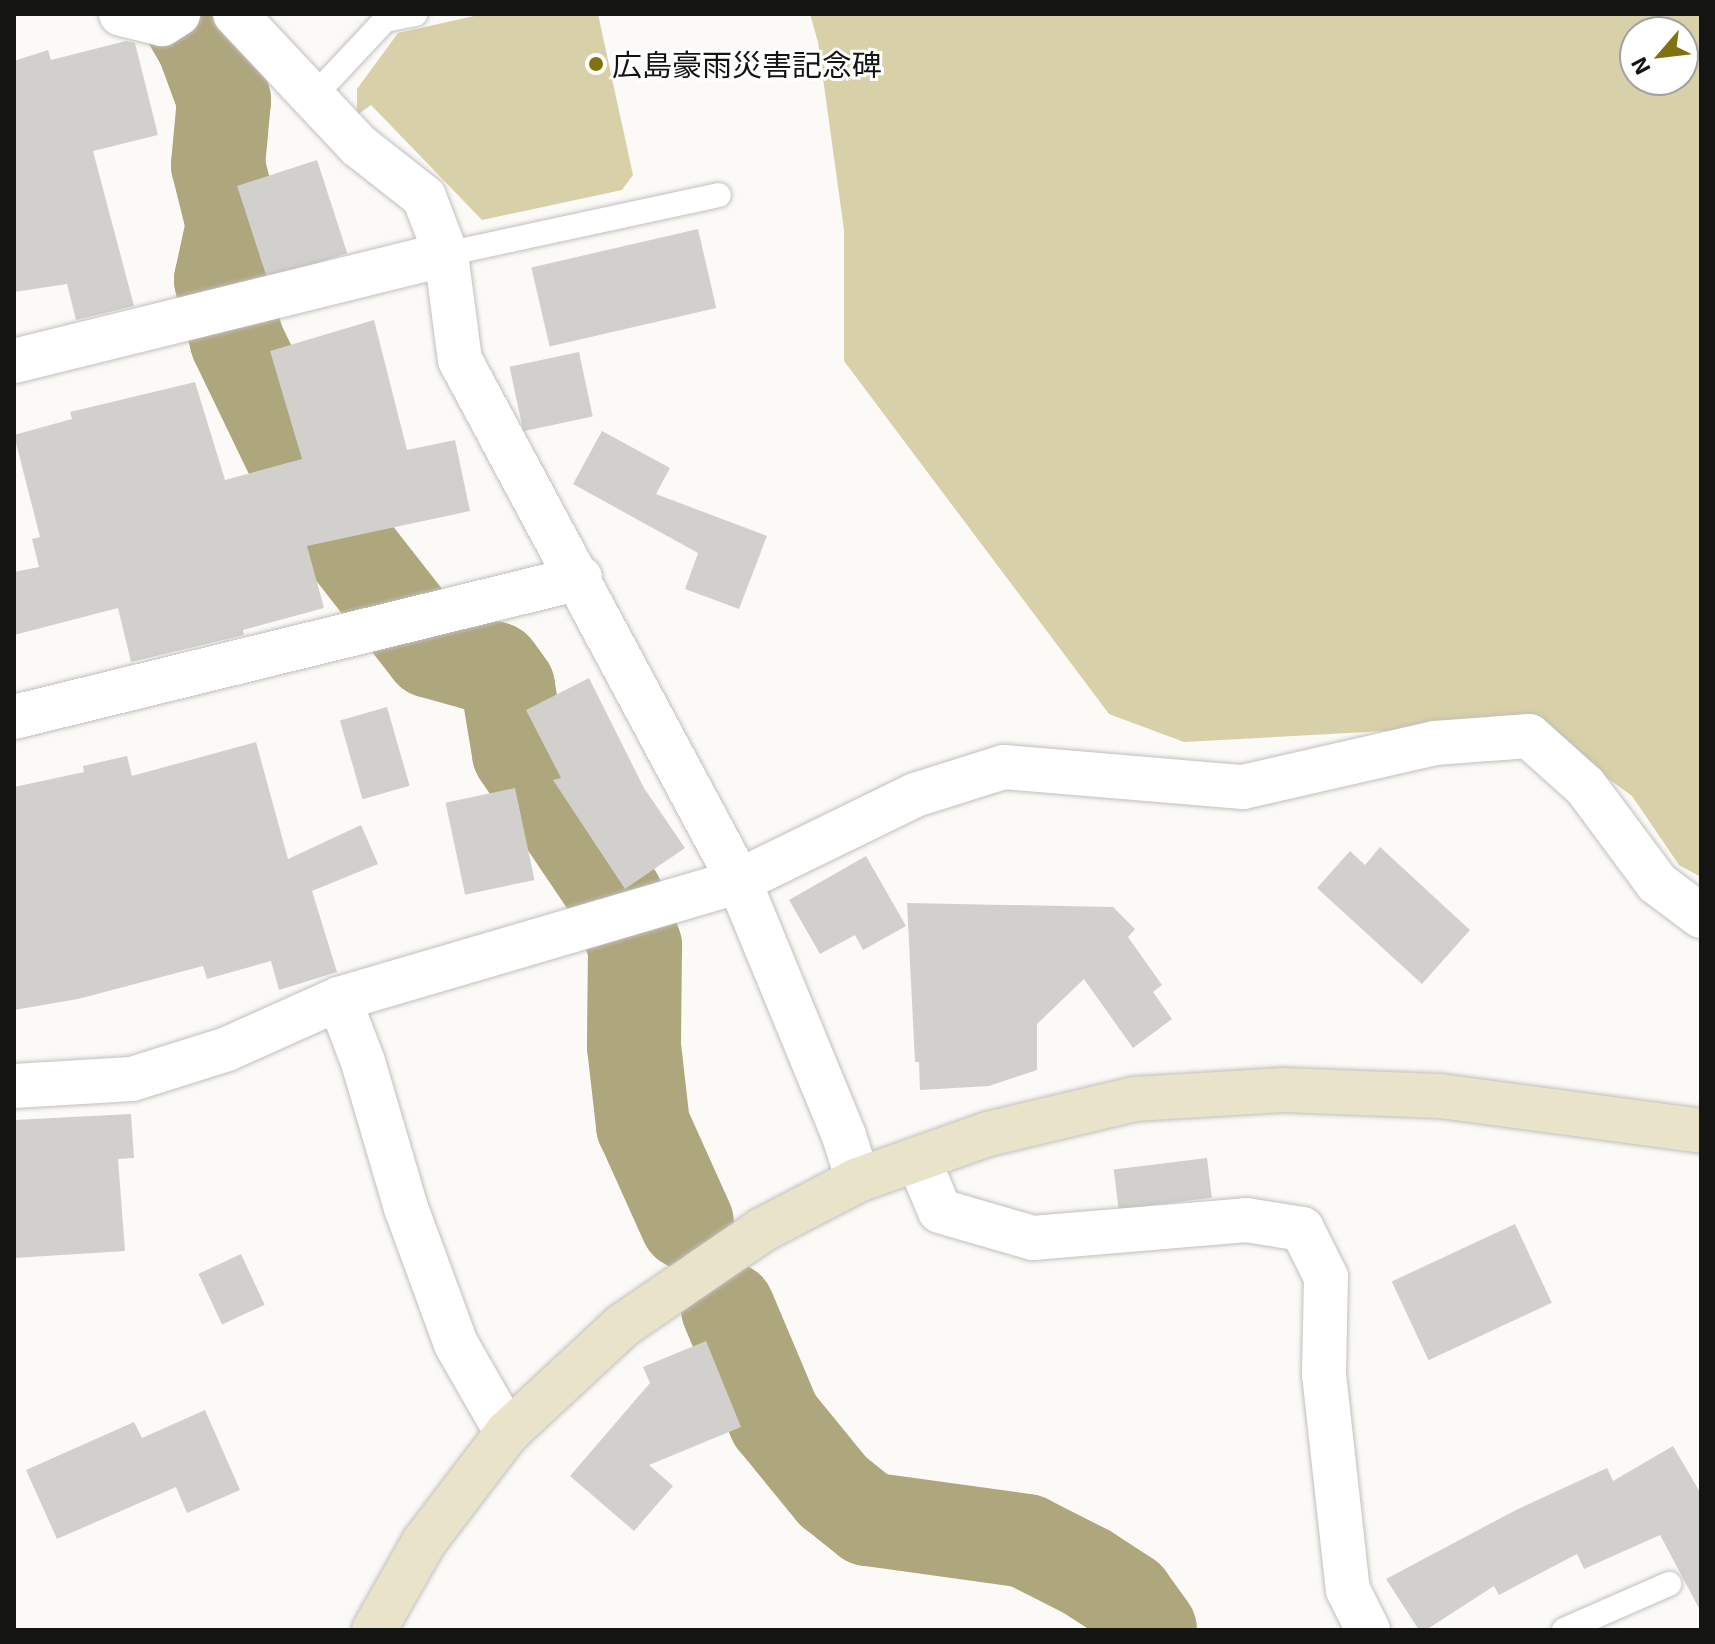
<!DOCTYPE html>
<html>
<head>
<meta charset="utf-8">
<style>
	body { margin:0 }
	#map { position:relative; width:1715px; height:1644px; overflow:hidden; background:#fbfaf7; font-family:"Exo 2","Noto Sans JP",sans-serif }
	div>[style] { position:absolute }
	.green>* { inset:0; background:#d8d0a8 }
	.river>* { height:94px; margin:-47px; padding:0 47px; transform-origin:47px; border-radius:47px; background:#aea67d }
	.building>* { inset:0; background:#d1d0cd; transform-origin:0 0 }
	.roads { filter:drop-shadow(0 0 2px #c0bfbc) drop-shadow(0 0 2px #c0bfbc) }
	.lane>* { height:24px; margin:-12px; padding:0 12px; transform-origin:12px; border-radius:12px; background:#fff }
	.street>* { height:44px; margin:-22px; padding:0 22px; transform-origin:22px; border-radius:22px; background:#fff }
	.secondary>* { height:44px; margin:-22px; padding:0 22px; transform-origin:22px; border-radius:22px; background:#e8e3c9 }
	.dots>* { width:22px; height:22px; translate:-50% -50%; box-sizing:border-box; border:4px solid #fff; border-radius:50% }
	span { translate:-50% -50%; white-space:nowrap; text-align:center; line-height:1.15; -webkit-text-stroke:6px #fff; paint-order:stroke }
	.poi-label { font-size:30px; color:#141413 }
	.left { translate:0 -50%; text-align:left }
	.frame { position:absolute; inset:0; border:16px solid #141413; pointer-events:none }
	.north { position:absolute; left:1619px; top:16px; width:80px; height:80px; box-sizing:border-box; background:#fff; border:2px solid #a1a1a1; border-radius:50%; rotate:242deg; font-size:22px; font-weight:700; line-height:32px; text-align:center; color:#141413 }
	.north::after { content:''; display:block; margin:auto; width:28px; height:36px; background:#817111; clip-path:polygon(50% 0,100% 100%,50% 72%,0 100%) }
</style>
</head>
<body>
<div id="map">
	<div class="green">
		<div style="clip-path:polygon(483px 14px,598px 14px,633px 175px,622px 190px,482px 220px,371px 105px,357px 115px,357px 89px,398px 33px)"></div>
		<div style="clip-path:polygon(evenodd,810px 14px,1701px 14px,1701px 877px,1679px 865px,1632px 796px,1532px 723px,1184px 742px,1109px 714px,844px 361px,844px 230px,818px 42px,810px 14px,1635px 32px,1683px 32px,1683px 80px,1635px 80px,1635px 32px)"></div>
	</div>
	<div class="river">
		<div style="left:186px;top:14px;width:34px;rotate:60deg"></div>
		<div style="left:203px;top:43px;width:61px;rotate:69.8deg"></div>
		<div style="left:224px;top:100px;width:65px;rotate:95.3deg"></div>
		<div style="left:218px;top:165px;width:62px;rotate:76deg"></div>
		<div style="left:233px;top:225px;width:56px;rotate:102.3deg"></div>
		<div style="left:221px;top:280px;width:63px;rotate:75.3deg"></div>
		<div style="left:237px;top:341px;width:180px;rotate:64.3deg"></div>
		<div style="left:315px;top:503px;width:188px;rotate:51.9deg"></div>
		<div style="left:431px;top:651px;width:66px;rotate:15.7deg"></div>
		<div style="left:495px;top:669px;width:22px;rotate:54deg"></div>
		<div style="left:508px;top:687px;width:67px;rotate:80.5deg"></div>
		<div style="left:519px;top:753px;width:174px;rotate:56deg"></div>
		<div style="left:616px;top:897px;width:53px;rotate:68.8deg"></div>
		<div style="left:635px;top:946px;width:100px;rotate:90.6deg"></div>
		<div style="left:634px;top:1046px;width:80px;rotate:83.5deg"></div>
		<div style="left:643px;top:1125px;width:107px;rotate:65.8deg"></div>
		<div style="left:728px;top:1309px;width:121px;rotate:67.1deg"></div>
		<div style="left:775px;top:1420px;width:92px;rotate:50.8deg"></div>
		<div style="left:833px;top:1491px;width:45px;rotate:38.7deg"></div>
		<div style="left:868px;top:1519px;width:160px;rotate:7.9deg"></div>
		<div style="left:1026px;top:1541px;width:68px;rotate:26.9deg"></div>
		<div style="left:1087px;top:1572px;width:48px;rotate:33deg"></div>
		<div style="left:1127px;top:1598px;width:39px;rotate:54deg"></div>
	</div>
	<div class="building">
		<div style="clip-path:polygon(126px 41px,135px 43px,158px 135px,93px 151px,134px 306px,76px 320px,67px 284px,14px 292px,14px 61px,48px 50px,51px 60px)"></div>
		<div style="left:317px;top:160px;width:98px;height:84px;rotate:72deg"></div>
		<div style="left:698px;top:229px;width:81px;height:171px;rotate:77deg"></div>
		<div style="clip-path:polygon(374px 320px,407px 450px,455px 440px,470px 511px,307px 546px,324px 608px,243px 630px,244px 635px,131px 662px,118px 608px,14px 635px,14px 572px,39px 567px,32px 539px,40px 537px,14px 435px,72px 419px,70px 412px,195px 382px,225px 480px,302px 459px,270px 351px)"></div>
		<div style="left:579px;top:352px;width:66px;height:71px;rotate:78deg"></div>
		<div style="clip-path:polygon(602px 431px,670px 468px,656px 494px,767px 536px,739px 609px,685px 589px,698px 553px,573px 484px)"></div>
		<div style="clip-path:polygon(589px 678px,644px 788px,685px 848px,625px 889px,553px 780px,561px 778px,526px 710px)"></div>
		<div style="left:387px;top:707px;width:82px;height:49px;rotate:74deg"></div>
		<div style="clip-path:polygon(256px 742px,288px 859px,361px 825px,378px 864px,312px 891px,337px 972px,279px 990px,271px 961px,207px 979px,203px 966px,78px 999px,14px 1010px,14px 787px,84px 772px,83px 766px,127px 756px,132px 776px)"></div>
		<div style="left:515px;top:788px;width:94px;height:71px;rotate:78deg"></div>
		<div style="clip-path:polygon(1380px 847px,1470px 930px,1422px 984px,1317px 888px,1350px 851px,1365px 865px)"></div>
		<div style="clip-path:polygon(866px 856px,906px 926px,863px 950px,855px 935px,820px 954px,789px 900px)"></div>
		<div style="clip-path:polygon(907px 903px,1113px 907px,1135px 929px,1128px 937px,1162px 985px,1153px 992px,1172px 1019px,1133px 1048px,1084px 979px,1037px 1024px,1037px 1070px,989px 1086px,920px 1090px,919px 1062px,915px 1062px)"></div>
		<div style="clip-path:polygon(131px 1114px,134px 1158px,118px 1159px,125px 1251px,14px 1258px,14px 1120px)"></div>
		<div style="left:1207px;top:1158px;width:40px;height:94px;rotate:83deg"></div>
		<div style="left:1515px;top:1224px;width:87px;height:136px;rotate:65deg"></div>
		<div style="left:241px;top:1254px;width:56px;height:47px;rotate:65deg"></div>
		<div style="clip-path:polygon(706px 1341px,741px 1427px,649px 1465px,673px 1486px,634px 1531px,570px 1476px,650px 1383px,643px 1367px)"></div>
		<div style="clip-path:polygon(205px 1410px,240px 1490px,187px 1513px,176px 1487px,57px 1539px,26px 1470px,134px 1422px,142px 1438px)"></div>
		<div style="clip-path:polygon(1673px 1446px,1701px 1494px,1701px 1612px,1660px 1535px,1584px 1569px,1577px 1554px,1499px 1595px,1494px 1586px,1426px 1630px,1419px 1630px,1386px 1579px,1516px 1510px,1607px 1468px,1613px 1481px)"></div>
	</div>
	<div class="roads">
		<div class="lane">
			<div style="left:313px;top:97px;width:105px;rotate:-46.9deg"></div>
			<div style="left:385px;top:20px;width:31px;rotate:-11deg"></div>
			<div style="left:446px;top:254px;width:279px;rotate:-12.2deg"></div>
			<div style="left:1564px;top:1630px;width:115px;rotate:-23.7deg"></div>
		</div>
		<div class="street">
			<div style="left:121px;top:14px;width:42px;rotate:13.7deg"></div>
			<div style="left:162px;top:24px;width:19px;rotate:-32deg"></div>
			<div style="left:235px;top:14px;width:181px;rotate:46.8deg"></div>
			<div style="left:359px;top:146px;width:83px;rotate:38.1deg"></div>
			<div style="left:424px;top:197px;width:61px;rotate:68.9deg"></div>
			<div style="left:446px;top:254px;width:107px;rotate:82.5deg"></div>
			<div style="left:460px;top:360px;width:591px;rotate:61.83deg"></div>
			<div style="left:739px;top:881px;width:276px;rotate:67.6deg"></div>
			<div style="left:844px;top:1136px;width:46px;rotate:72.3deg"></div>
			<div style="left:14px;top:361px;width:445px;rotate:-13.9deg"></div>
			<div style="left:14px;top:717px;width:583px;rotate:-13.8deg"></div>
			<div style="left:339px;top:999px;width:67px;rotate:69.1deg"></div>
			<div style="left:363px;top:1062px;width:152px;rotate:73.6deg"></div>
			<div style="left:406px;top:1208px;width:145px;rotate:69.8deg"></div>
			<div style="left:456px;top:1344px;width:103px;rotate:60.2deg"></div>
			<div style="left:14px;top:1086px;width:118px;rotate:-3.4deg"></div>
			<div style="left:132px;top:1079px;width:100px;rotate:-17.5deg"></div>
			<div style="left:227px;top:1049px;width:123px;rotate:-24.1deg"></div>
			<div style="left:339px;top:999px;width:417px;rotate:-16.4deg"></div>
			<div style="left:739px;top:881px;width:196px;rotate:-26deg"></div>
			<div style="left:915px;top:795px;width:93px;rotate:-17.5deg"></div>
			<div style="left:1004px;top:767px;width:240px;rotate:4.8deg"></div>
			<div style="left:1243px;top:787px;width:197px;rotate:-12.9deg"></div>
			<div style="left:1435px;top:743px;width:94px;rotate:-4.3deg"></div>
			<div style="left:1529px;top:736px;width:75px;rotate:41.8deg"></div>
			<div style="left:1585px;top:786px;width:121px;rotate:53.4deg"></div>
			<div style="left:1657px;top:883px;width:55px;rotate:36.9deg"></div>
			<div style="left:918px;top:1159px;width:56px;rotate:67.1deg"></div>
			<div style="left:940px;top:1211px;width:97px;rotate:16.2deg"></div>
			<div style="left:1033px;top:1238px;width:214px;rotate:-4.8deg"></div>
			<div style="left:1246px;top:1220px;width:57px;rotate:9.1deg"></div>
			<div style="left:1302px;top:1229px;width:54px;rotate:63.4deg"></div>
			<div style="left:1326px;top:1277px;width:97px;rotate:91.2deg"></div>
			<div style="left:1324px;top:1374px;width:217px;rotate:83.7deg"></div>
			<div style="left:1348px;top:1590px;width:45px;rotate:63.4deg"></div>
		</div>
		<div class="secondary">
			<div style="left:374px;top:1630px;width:101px;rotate:-60.4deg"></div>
			<div style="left:424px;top:1542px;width:137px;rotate:-52.7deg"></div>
			<div style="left:507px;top:1433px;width:157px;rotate:-42.9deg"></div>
			<div style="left:622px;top:1326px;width:170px;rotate:-34.4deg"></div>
			<div style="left:762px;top:1230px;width:108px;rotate:-27.5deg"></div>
			<div style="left:858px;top:1180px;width:138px;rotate:-19.5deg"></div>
			<div style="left:988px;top:1134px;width:151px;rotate:-13.4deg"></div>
			<div style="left:1135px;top:1099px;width:148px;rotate:-3.5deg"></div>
			<div style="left:1283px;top:1090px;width:157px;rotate:2.2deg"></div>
			<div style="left:1440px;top:1096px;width:263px;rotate:7.6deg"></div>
		</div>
	</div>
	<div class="dots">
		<div style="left:596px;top:64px;background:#817111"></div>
	</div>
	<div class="poi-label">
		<span class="left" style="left:612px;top:64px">広島豪雨災害記念碑</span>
	</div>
	<div class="frame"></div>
	<div class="north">N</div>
</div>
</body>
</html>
